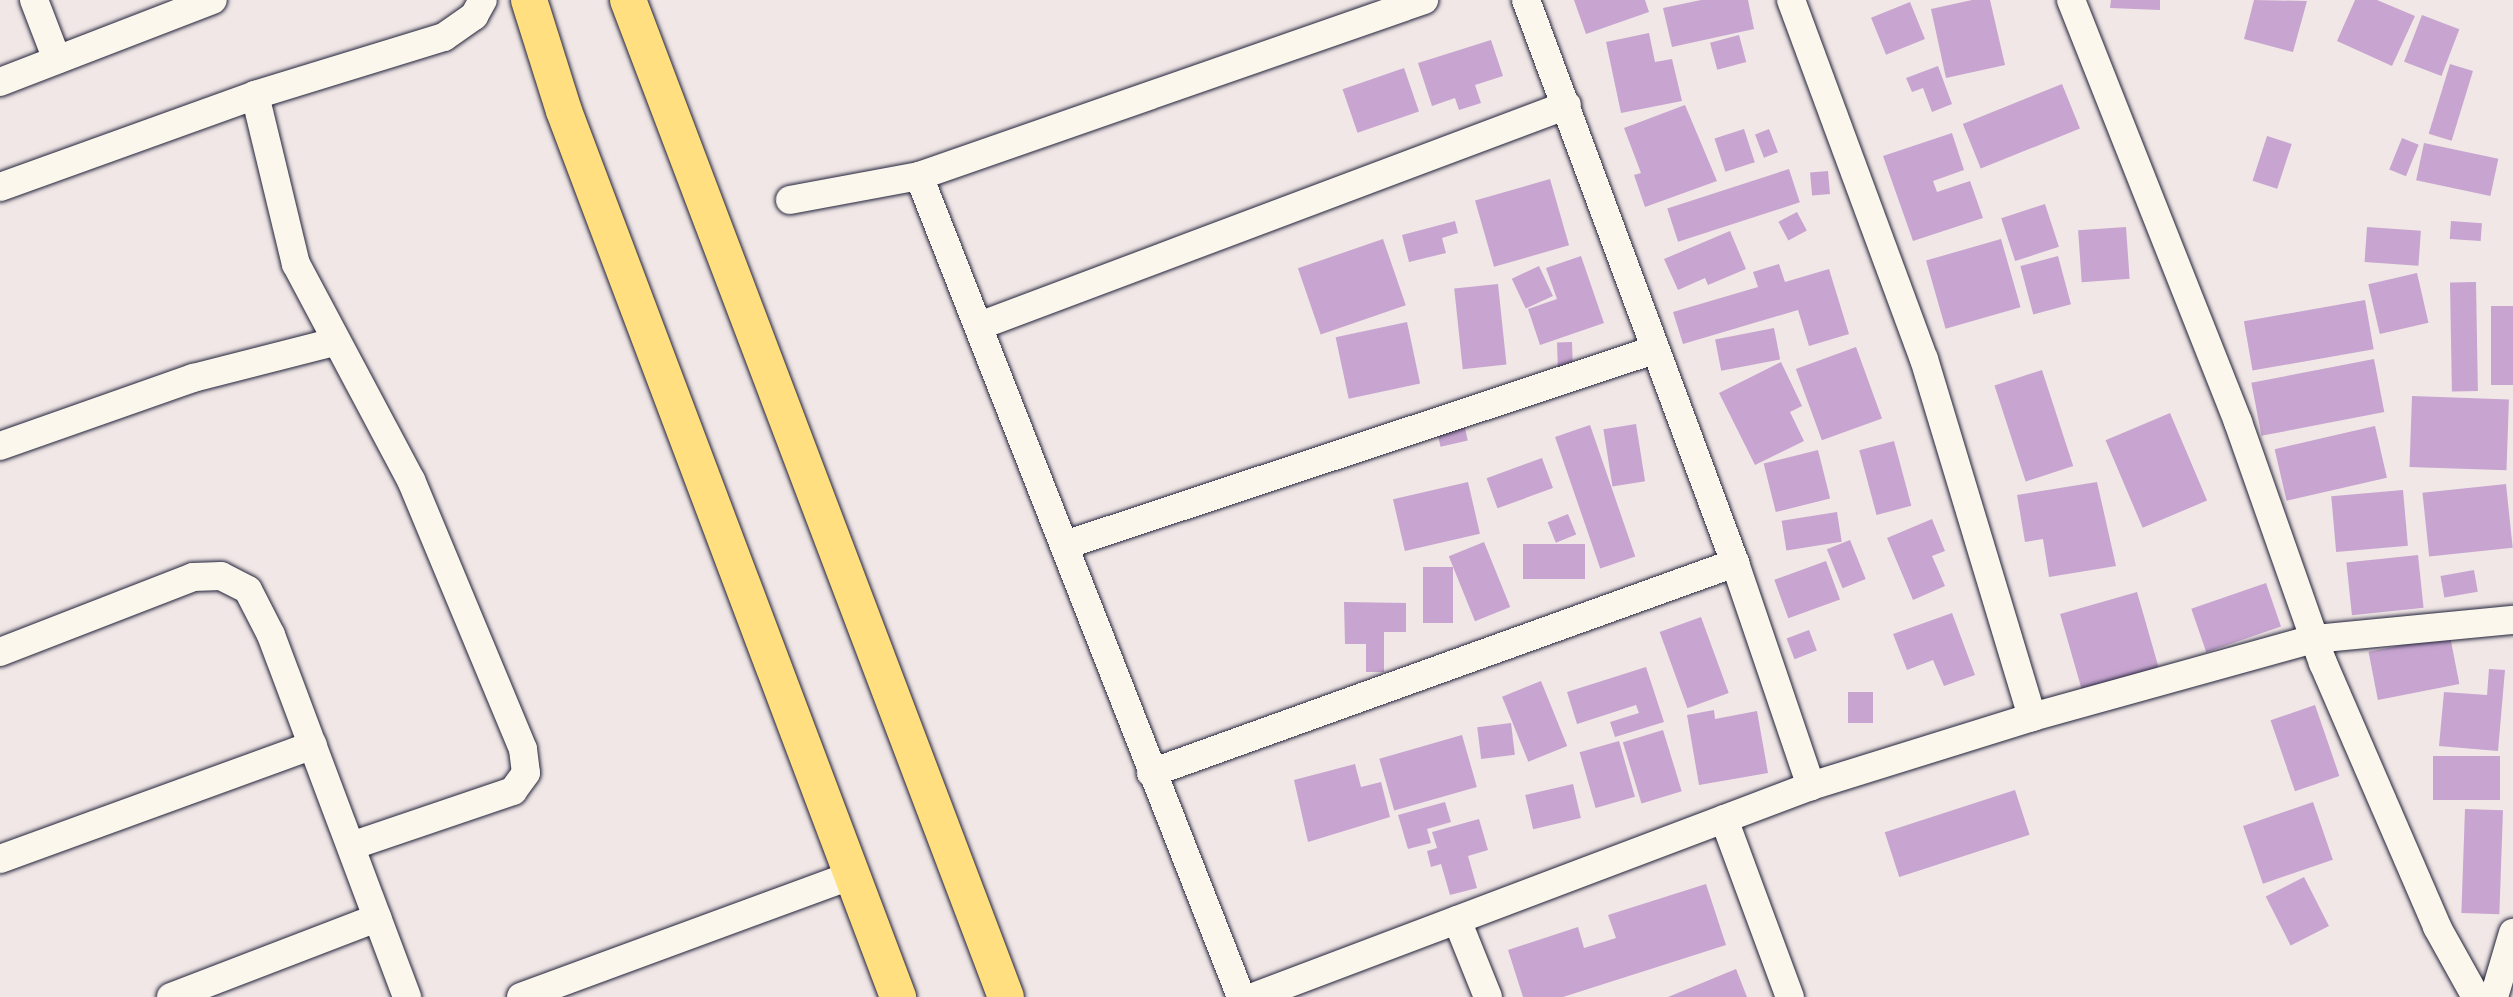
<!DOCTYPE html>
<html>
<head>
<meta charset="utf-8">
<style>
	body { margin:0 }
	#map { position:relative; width:2513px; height:997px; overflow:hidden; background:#f1e7e6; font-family:Mynerve,sans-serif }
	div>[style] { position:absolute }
	.building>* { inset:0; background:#c7a5d0; transform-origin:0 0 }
	.roads { filter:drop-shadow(0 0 2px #22223b) drop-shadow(0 0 2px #22223b) }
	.minor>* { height:28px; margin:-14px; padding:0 14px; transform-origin:14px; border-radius:14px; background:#fbf7ec }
	.major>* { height:36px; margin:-18px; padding:0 18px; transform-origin:18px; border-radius:18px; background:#ffdf80 }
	span { translate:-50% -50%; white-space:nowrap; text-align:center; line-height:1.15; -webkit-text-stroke:6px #fbf7ec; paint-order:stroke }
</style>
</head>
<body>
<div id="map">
	<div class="building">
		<div style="clip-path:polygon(1574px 0,1645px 0,1649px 12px,1586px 34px)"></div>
		<div style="clip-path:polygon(1701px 0,1748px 0,1754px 29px,1672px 47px,1663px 8px)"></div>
		<div style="clip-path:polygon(1972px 0,1990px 0,2005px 65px,1946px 78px,1931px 9px)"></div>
		<div style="clip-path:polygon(2111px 0,2160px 0,2160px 10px,2110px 8px)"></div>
		<div style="clip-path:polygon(2254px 0,2307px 1px,2293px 52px,2244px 39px)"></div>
		<div style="clip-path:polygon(2355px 0,2377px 0,2415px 16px,2392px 66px,2337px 41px)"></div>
		<div style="left:1910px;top:2px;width:40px;height:42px;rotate:68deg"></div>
		<div style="left:2422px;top:15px;width:40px;height:50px;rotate:21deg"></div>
		<div style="clip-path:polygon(1649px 33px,1655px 62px,1672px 59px,1682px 101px,1621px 113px,1606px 42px)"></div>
		<div style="left:1739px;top:35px;width:28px;height:30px;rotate:75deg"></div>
		<div style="clip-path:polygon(1491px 40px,1503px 76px,1475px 85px,1481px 103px,1459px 110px,1455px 98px,1432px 106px,1418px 63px)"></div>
		<div style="left:2450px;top:64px;width:24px;height:73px;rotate:17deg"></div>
		<div style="clip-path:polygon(1938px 66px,1952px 104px,1932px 112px,1923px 88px,1912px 92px,1906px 78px)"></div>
		<div style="left:1404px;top:68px;width:46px;height:65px;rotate:71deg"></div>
		<div style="left:2062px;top:84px;width:48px;height:107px;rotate:68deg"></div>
		<div style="clip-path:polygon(1685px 105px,1717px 181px,1645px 207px,1634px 175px,1641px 173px,1624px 128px)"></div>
		<div style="left:1744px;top:129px;width:35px;height:31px;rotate:72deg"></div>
		<div style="left:1769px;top:129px;width:25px;height:15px;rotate:69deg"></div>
		<div style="clip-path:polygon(1952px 133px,1964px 170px,1933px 181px,1937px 192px,1970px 181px,1983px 218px,1913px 241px,1883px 156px)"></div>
		<div style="left:2267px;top:136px;width:26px;height:47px;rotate:18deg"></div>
		<div style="left:2402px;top:138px;width:18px;height:34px;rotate:22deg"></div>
		<div style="left:2424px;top:143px;width:76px;height:38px;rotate:12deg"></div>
		<div style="left:1789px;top:169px;width:35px;height:128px;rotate:72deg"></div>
		<div style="left:1828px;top:171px;width:23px;height:18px;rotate:85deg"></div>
		<div style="left:1550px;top:179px;width:69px;height:78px;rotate:74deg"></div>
		<div style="left:2045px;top:204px;width:45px;height:46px;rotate:72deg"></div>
		<div style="left:1797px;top:212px;width:21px;height:21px;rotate:62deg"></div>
		<div style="clip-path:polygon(1455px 221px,1458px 233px,1442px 238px,1446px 253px,1409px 262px,1402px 235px)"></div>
		<div style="left:2451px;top:221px;width:31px;height:18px;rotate:4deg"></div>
		<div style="left:2126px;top:227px;width:52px;height:48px;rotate:86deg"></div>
		<div style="left:2367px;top:227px;width:54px;height:35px;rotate:4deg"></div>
		<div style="clip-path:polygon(1730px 231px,1746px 269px,1708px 285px,1705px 278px,1678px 290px,1664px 259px)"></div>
		<div style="left:1383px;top:239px;width:70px;height:90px;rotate:71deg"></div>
		<div style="left:2001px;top:239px;width:71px;height:78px;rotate:74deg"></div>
		<div style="clip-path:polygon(1581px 256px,1604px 323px,1540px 345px,1528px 309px,1557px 299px,1546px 268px)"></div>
		<div style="left:2058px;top:256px;width:50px;height:39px;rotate:75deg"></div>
		<div style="clip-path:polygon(1779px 264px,1785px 282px,1829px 269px,1849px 334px,1809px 346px,1798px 310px,1683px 344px,1673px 312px,1758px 287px,1753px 272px)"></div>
		<div style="left:1539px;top:266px;width:33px;height:30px;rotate:65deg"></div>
		<div style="left:2417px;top:273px;width:51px;height:50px;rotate:77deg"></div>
		<div style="left:2476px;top:282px;width:109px;height:26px;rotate:89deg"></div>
		<div style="left:1498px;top:284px;width:81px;height:44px;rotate:84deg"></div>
		<div style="left:2365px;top:300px;width:50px;height:123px;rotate:80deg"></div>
		<div style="left:2491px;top:306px;width:22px;height:79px"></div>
		<div style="left:1407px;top:322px;width:63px;height:73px;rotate:78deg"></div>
		<div style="left:1774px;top:328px;width:32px;height:60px;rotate:79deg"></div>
		<div style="left:1572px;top:342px;width:28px;height:15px;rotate:88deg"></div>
		<div style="left:1856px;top:347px;width:76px;height:64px;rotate:70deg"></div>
		<div style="left:2374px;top:359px;width:54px;height:125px;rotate:79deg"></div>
		<div style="clip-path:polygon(1781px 362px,1802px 406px,1790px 412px,1804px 441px,1755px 465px,1719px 393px)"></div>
		<div style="left:2042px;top:370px;width:101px;height:50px;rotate:72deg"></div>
		<div style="left:2412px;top:396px;width:97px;height:71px;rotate:2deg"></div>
		<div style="left:2170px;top:413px;width:95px;height:70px;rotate:67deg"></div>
		<div style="left:1464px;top:424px;width:17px;height:28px;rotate:77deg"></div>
		<div style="left:1636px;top:424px;width:58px;height:33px;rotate:81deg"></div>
		<div style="left:1590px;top:425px;width:139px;height:37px;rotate:71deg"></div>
		<div style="left:2375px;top:426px;width:53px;height:103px;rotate:77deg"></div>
		<div style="left:1894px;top:441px;width:67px;height:36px;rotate:75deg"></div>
		<div style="left:1818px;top:450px;width:50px;height:56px;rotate:76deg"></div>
		<div style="left:1542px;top:458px;width:32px;height:59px;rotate:70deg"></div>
		<div style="left:1468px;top:482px;width:53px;height:77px;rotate:77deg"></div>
		<div style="clip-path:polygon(2097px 482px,2116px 566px,2049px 577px,2043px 539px,2025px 542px,2017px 495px)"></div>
		<div style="left:2506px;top:484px;width:64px;height:84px;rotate:84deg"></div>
		<div style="left:2403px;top:490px;width:56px;height:72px;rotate:85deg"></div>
		<div style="left:1837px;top:512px;width:30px;height:56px;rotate:81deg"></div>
		<div style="left:1568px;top:514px;width:22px;height:22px;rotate:68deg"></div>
		<div style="clip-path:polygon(1932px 519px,1945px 551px,1932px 556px,1945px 586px,1913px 600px,1887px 538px)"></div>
		<div style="left:1850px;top:540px;width:42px;height:25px;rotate:68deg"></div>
		<div style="left:1484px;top:542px;width:70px;height:38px;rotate:68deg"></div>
		<div style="left:1523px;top:544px;width:62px;height:35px"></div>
		<div style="left:2418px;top:555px;width:53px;height:72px;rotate:84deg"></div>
		<div style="left:1826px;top:561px;width:41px;height:55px;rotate:70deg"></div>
		<div style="left:1423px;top:567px;width:30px;height:56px"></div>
		<div style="left:2474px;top:570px;width:22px;height:34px;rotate:80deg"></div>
		<div style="left:2266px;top:583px;width:46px;height:79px;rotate:71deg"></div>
		<div style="left:2137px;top:592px;width:78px;height:80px;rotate:74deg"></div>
		<div style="clip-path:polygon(1344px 602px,1406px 603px,1406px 632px,1384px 632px,1384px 672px,1366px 672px,1366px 644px,1345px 644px)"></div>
		<div style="clip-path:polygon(1952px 613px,1975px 675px,1944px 686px,1933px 660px,1907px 670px,1893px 634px)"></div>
		<div style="left:1701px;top:617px;width:81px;height:44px;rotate:70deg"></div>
		<div style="left:1809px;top:630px;width:22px;height:24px;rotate:69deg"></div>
		<div style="left:2450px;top:636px;width:49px;height:83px;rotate:79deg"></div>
		<div style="clip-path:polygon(1646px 667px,1664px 722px,1615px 737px,1610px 722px,1639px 713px,1636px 705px,1577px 724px,1567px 692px)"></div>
		<div style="clip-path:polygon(2489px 669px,2505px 670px,2498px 751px,2439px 746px,2444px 692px,2487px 695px)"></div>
		<div style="left:1541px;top:681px;width:70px;height:42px;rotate:68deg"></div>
		<div style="left:1848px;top:692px;width:25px;height:31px"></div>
		<div style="left:2315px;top:705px;width:75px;height:47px;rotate:71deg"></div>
		<div style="clip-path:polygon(1714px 710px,1715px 719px,1757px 711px,1768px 773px,1699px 785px,1687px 715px)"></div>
		<div style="left:1511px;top:723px;width:32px;height:34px;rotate:83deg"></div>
		<div style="left:1663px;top:730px;width:64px;height:42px;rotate:73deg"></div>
		<div style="left:1462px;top:735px;width:54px;height:86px;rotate:74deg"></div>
		<div style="left:1619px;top:741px;width:58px;height:41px;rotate:74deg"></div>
		<div style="left:2500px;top:756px;width:44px;height:67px;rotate:90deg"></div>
		<div style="clip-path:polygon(1355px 764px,1361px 787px,1381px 782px,1390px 817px,1308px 842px,1294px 780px)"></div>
		<div style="left:1573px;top:784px;width:35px;height:49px;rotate:77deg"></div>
		<div style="left:2015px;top:790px;width:47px;height:137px;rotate:72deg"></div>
		<div style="clip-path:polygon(1445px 802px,1451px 822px,1427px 829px,1431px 843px,1408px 849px,1398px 815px)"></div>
		<div style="left:2313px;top:802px;width:61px;height:74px;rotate:71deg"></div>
		<div style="left:2465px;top:809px;width:38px;height:104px;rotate:2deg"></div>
		<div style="clip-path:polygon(1479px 819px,1488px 850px,1468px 856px,1477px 888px,1450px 895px,1441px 864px,1431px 867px,1427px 851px,1437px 848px,1432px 832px)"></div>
		<div style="left:2304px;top:877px;width:55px;height:43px;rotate:63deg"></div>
		<div style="clip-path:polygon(1706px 884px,1726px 945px,1563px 997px,1523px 997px,1508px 950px,1578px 927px,1584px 948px,1616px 938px,1608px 915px)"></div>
		<div style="clip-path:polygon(1736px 969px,1747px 997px,1668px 997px)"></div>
	</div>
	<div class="roads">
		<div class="minor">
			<div style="left:34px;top:0;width:64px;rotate:69deg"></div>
			<div style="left:1526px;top:0;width:601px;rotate:69.63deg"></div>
			<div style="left:1735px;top:563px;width:236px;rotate:71.2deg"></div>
			<div style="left:1791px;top:0;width:383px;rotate:69.7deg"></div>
			<div style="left:1924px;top:359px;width:374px;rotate:73.2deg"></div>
			<div style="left:2071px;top:0;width:454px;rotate:68.4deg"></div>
			<div style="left:2238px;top:422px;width:256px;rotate:70.6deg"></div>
			<div style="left:2323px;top:663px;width:288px;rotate:66.6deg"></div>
			<div style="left:2437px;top:927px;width:80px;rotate:60.9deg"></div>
			<div style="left:0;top:82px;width:228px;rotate:-21.1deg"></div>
			<div style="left:255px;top:95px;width:174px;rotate:76.4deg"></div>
			<div style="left:296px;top:264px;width:245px;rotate:62deg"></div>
			<div style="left:411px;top:480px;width:291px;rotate:67.4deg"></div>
			<div style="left:523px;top:749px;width:24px;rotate:83deg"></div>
			<div style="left:526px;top:773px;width:22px;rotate:126deg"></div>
			<div style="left:513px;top:791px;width:171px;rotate:161.2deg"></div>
			<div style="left:919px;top:176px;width:882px;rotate:68.58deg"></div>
			<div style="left:0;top:187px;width:271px;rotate:-19.8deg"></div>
			<div style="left:255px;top:95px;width:198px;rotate:-17.1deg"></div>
			<div style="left:444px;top:37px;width:37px;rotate:-35deg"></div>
			<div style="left:474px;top:16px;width:18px;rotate:-61deg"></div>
			<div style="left:790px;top:200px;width:131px;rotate:-10.5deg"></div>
			<div style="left:919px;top:176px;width:535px;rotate:-19.21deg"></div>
			<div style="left:979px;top:326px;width:628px;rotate:-20.6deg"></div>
			<div style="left:0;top:446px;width:205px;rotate:-19.4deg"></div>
			<div style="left:193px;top:378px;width:146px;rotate:-14.3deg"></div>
			<div style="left:1068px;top:544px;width:617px;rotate:-18.32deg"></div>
			<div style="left:0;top:652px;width:207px;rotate:-21.2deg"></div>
			<div style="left:193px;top:577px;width:28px;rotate:-2deg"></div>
			<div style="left:221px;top:576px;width:30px;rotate:27deg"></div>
			<div style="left:248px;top:590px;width:51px;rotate:62.9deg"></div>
			<div style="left:271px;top:635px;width:387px;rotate:69.4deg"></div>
			<div style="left:1151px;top:773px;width:621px;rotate:-19.78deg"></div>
			<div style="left:1724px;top:819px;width:190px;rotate:69.7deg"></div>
			<div style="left:0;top:859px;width:333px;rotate:-20deg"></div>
			<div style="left:1457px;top:920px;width:83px;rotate:68.1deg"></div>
			<div style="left:171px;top:997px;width:221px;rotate:-21deg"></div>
			<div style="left:521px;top:997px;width:353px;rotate:-20.2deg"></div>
			<div style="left:1253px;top:997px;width:597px;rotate:-20.71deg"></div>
			<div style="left:1811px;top:786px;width:232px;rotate:-17.3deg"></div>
			<div style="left:2032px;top:717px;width:293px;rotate:-15.5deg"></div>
			<div style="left:2314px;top:639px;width:200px;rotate:-5.5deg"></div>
			<div style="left:2494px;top:997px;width:67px;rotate:-73.5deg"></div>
		</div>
		<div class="major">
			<div style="left:529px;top:0;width:116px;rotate:72.5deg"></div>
			<div style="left:564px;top:111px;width:947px;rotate:69.34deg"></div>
			<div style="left:628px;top:0;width:1066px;rotate:69.24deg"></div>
		</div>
	</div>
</div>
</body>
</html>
